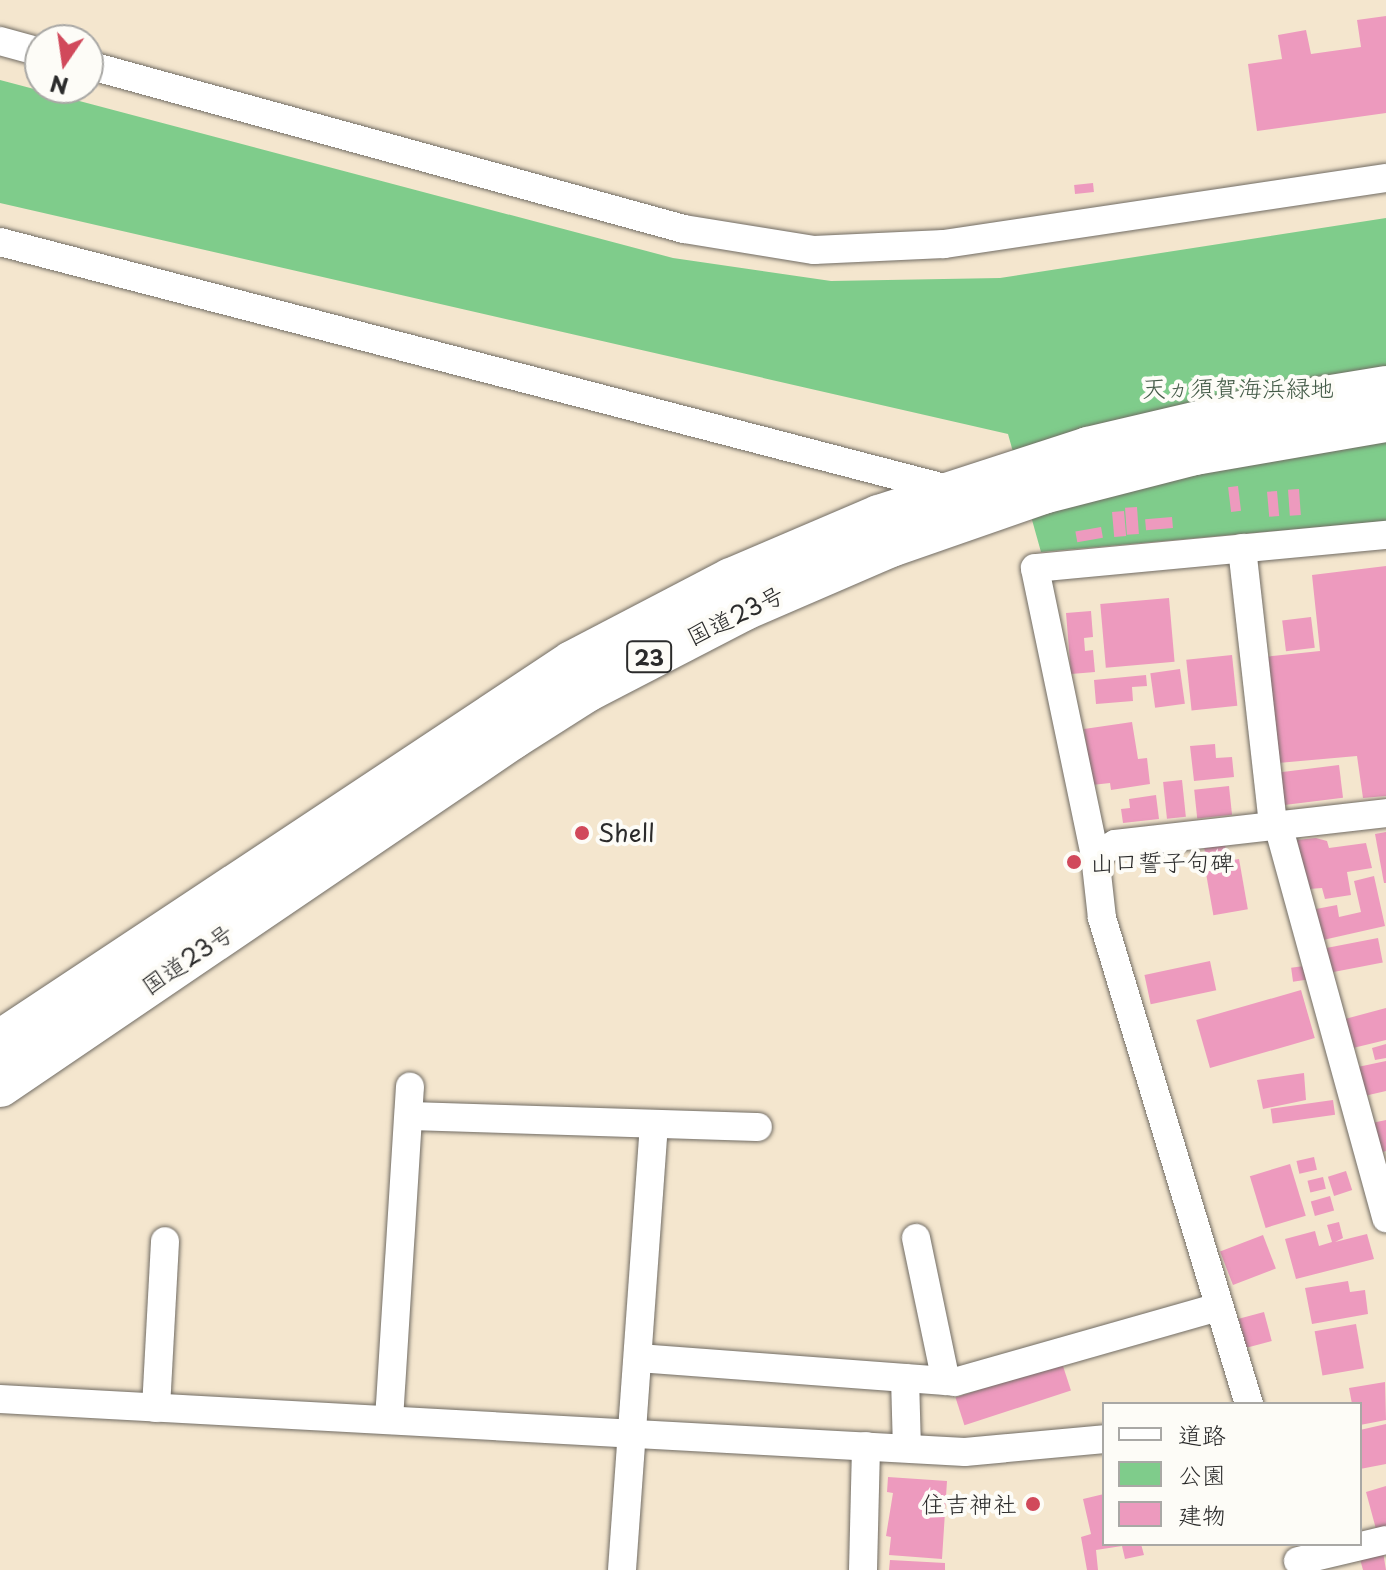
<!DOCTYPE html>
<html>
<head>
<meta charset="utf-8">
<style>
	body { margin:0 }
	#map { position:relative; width:1386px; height:1570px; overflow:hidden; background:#f4e6ce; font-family:"Playpen Sans","Klee One",sans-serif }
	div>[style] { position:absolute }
	.green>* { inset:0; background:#7fcc8b }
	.building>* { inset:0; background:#ed9abe; transform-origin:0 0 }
	.roads { filter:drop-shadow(0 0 2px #716c64) drop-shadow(0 0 2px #716c64) }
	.minor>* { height:28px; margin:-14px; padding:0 14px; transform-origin:14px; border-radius:14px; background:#fff }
	.highway>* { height:42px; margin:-21px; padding:0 21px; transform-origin:21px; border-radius:21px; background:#fff }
	.dots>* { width:22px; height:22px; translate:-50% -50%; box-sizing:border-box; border:4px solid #fdfcf7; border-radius:50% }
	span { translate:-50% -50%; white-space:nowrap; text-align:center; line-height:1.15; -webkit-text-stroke:8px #fdfcf7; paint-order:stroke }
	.shield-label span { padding:2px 6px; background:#fdfcf7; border:2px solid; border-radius:6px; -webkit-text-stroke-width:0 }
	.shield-label { font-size:22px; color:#2b2b2b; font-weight:700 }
	.park-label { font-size:24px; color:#445b48 }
	.street-label { font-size:24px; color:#2b2b2b }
	.poi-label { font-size:24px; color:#2b2b2b }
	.left { translate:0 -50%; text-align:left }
	.right { translate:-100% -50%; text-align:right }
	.legend { position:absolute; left:1102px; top:1402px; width:260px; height:144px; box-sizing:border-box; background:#fdfcf7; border:2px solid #a9a8a5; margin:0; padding:10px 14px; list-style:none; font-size:24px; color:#2b2b2b }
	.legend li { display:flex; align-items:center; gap:16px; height:40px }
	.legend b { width:40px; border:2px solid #a9a8a5 }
	.north { position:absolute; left:24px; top:24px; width:80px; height:80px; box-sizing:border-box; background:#fdfcf7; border:2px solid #a9a8a5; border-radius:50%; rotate:193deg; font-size:22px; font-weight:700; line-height:32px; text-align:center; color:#2b2b2b }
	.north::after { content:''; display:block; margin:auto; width:28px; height:36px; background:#d1495b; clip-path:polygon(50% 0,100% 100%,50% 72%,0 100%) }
</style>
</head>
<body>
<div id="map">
	<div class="green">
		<div style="clip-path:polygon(0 80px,673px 258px,831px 281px,1000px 278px,1386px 218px,1386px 521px,1041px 552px,1008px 434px,0 203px)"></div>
	</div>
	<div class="building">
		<div style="clip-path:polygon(1386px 16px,1386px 113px,1257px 131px,1248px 64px,1282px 59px,1278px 35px,1306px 30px,1311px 54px,1361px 47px,1357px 20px)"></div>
		<div style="left:1093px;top:183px;width:9px;height:19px;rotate:84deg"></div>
		<div style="left:1238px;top:486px;width:25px;height:10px;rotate:83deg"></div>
		<div style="left:1299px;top:489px;width:26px;height:11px;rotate:86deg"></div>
		<div style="left:1277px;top:491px;width:25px;height:10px;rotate:85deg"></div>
		<div style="left:1137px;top:507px;width:27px;height:12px;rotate:86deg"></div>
		<div style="left:1124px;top:511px;width:25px;height:12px;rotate:85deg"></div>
		<div style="left:1172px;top:517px;width:11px;height:27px;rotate:85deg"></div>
		<div style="left:1101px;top:527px;width:11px;height:26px;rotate:80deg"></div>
		<div style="clip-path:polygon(1386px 566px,1386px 796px,1363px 798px,1357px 756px,1278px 763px,1264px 657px,1320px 651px,1312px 575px)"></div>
		<div style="left:1169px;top:598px;width:64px;height:69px;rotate:85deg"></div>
		<div style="clip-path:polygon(1091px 611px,1093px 637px,1084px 638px,1085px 651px,1093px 650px,1095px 672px,1071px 674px,1066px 613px)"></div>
		<div style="left:1311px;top:617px;width:31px;height:29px;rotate:83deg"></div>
		<div style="left:1232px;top:655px;width:51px;height:46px;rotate:84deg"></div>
		<div style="left:1180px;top:669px;width:35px;height:30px;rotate:82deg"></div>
		<div style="clip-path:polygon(1146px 675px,1147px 686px,1132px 687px,1133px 701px,1096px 704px,1094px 680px)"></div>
		<div style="clip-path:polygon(1132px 722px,1138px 759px,1147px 758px,1150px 784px,1111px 790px,1110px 783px,1092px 785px,1084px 729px)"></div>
		<div style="clip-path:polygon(1215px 744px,1216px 758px,1232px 757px,1234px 777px,1194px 781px,1190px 746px)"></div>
		<div style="left:1339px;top:765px;width:33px;height:61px;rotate:83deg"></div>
		<div style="left:1182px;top:780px;width:37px;height:19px;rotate:84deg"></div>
		<div style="left:1229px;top:786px;width:29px;height:35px;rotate:84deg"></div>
		<div style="clip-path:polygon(1156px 795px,1159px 819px,1123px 823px,1121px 809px,1130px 808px,1129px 799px)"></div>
		<div style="clip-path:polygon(1386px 832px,1386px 883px,1384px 883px,1375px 834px)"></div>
		<div style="clip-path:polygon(1316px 838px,1327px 841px,1329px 848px,1366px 843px,1372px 868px,1347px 872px,1351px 895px,1325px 899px,1322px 888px,1309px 889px,1297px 840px)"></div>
		<div style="left:1225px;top:844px;width:16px;height:21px;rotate:83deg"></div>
		<div style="left:1239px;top:859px;width:51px;height:35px;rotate:80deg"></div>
		<div style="clip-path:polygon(1374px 876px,1385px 926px,1323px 940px,1316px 909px,1337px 905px,1339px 917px,1361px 912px,1354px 881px)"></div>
		<div style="left:1378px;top:938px;width:25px;height:58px;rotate:79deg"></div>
		<div style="left:1210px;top:961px;width:30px;height:67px;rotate:78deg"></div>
		<div style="left:1304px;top:966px;width:14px;height:13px;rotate:82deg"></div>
		<div style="left:1301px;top:990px;width:50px;height:109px;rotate:74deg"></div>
		<div style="clip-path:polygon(1386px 1008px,1386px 1040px,1353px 1048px,1345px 1019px)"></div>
		<div style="clip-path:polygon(1386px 1044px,1386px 1058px,1375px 1060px,1372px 1048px)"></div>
		<div style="clip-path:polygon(1386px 1061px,1386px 1091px,1360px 1097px,1353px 1068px)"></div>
		<div style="clip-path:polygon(1304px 1073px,1306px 1100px,1263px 1109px,1257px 1080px)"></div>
		<div style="left:1333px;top:1100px;width:15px;height:63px;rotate:82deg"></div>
		<div style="clip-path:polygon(1386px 1120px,1386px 1151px,1380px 1153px,1372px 1123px)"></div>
		<div style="left:1314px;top:1157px;width:13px;height:18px;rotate:77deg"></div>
		<div style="left:1290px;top:1164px;width:54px;height:42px;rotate:73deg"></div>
		<div style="left:1346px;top:1171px;width:20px;height:19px;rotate:72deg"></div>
		<div style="left:1323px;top:1177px;width:12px;height:16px;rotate:76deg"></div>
		<div style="left:1330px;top:1196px;width:15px;height:20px;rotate:74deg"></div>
		<div style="clip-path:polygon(1339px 1222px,1343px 1238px,1335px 1242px,1367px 1234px,1374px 1259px,1296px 1279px,1285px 1239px,1315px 1231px,1319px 1246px,1332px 1242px,1327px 1225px)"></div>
		<div style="left:1263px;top:1235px;width:36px;height:46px;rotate:69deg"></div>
		<div style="clip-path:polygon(1348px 1281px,1350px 1292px,1365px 1290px,1368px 1314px,1312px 1324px,1305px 1288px)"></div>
		<div style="left:1264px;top:1312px;width:30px;height:26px;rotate:75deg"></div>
		<div style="left:1356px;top:1324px;width:45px;height:42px;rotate:80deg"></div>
		<div style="left:1062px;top:1363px;width:29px;height:112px;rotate:72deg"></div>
		<div style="clip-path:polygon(1385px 1382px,1386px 1420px,1360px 1425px,1360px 1404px,1352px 1404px,1349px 1388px)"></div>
		<div style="clip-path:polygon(1386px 1424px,1386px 1464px,1360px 1469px,1360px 1430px)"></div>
		<div style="clip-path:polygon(888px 1477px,947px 1481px,942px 1559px,889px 1555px,891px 1537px,886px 1536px,893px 1493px,887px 1492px)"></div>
		<div style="clip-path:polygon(1386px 1486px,1386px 1526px,1376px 1529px,1366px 1492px)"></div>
		<div style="clip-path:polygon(1104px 1494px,1104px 1544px,1141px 1544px,1144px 1555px,1125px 1559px,1122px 1546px,1096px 1550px,1098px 1570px,1087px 1570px,1081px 1537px,1091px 1534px,1083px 1499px)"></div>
		<div style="clip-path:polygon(1383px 1552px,1386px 1570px,1363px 1570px,1360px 1559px)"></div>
		<div style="clip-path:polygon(890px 1560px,945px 1563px,945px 1570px,889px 1570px)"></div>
	</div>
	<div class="roads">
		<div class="minor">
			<div style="left:0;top:41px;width:41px;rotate:15.4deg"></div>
			<div style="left:88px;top:65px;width:618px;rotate:15.39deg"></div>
			<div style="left:684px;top:229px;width:132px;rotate:9.2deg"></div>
			<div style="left:814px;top:250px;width:130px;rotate:-2.6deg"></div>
			<div style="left:944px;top:244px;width:447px;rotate:-8.5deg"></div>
			<div style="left:0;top:242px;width:984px;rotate:14.6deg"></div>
			<div style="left:1242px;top:548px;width:279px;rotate:83.6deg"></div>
			<div style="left:1278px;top:825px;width:408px;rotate:74.6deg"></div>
			<div style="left:1095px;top:856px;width:23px;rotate:-31deg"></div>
			<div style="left:1115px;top:844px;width:273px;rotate:-6.5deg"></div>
			<div style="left:409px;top:1116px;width:349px;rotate:1.8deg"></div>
			<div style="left:916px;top:1238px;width:146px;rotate:78.2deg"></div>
			<div style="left:639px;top:1358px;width:317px;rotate:4.3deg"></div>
			<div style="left:955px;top:1382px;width:274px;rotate:-15.9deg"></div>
			<div style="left:905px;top:1378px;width:70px;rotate:88.4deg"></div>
			<div style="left:0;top:1399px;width:966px;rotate:3.14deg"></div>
			<div style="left:965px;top:1452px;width:140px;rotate:-5.3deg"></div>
			<div style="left:1249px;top:1404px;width:508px;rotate:-106.83deg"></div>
			<div style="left:1102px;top:918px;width:62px;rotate:-96.4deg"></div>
			<div style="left:1095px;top:856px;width:294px;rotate:-101.8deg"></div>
			<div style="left:1035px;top:568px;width:353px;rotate:-5.4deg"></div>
			<div style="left:156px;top:1408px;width:167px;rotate:-86.9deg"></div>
			<div style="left:389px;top:1420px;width:334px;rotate:-86.4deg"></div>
			<div style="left:1298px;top:1561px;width:90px;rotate:-13.4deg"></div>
			<div style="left:622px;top:1570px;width:447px;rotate:-85.9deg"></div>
			<div style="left:863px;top:1570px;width:124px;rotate:-88.6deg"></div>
		</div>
		<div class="highway">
			<div style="left:0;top:1041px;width:686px;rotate:-33.53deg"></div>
			<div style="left:572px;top:662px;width:179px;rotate:-27.6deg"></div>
			<div style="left:731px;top:579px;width:161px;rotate:-23.1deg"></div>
			<div style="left:879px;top:516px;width:220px;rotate:-18deg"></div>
			<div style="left:1088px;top:448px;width:175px;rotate:-13.2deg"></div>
			<div style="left:1258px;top:408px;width:130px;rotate:-9.3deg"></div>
			<div style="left:0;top:1086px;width:620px;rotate:-34.15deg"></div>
			<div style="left:513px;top:738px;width:88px;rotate:-32.4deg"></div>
			<div style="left:587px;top:691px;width:176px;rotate:-27.4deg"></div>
			<div style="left:743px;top:610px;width:161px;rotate:-23.4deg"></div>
			<div style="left:891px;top:546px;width:161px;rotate:-19.2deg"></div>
			<div style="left:1043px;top:493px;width:157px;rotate:-14.4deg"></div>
			<div style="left:1195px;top:454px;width:194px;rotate:-9.8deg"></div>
		</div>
	</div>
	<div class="dots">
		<div style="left:582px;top:833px;background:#d1495b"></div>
		<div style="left:1074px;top:862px;background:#d1495b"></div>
		<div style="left:1033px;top:1504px;background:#d1495b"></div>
	</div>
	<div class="shield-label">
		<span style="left:649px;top:657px">23</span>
	</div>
	<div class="park-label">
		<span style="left:1238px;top:388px">天ヵ須賀海浜緑地</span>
	</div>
	<div class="street-label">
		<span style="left:735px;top:615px;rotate:-26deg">国道23号</span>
		<span style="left:187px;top:959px;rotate:-34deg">国道23号</span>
	</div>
	<div class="poi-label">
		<span class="left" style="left:598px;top:833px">Shell</span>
		<span class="left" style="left:1090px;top:862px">山口誓子句碑</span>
		<span class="right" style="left:1017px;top:1504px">住吉神社</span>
	</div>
	<ul class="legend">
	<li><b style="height:10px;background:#fff"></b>道路</li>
	<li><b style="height:22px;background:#7fcc8b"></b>公園</li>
	<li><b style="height:22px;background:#ed9abe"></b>建物</li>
	</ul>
	<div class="north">N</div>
</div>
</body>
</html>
